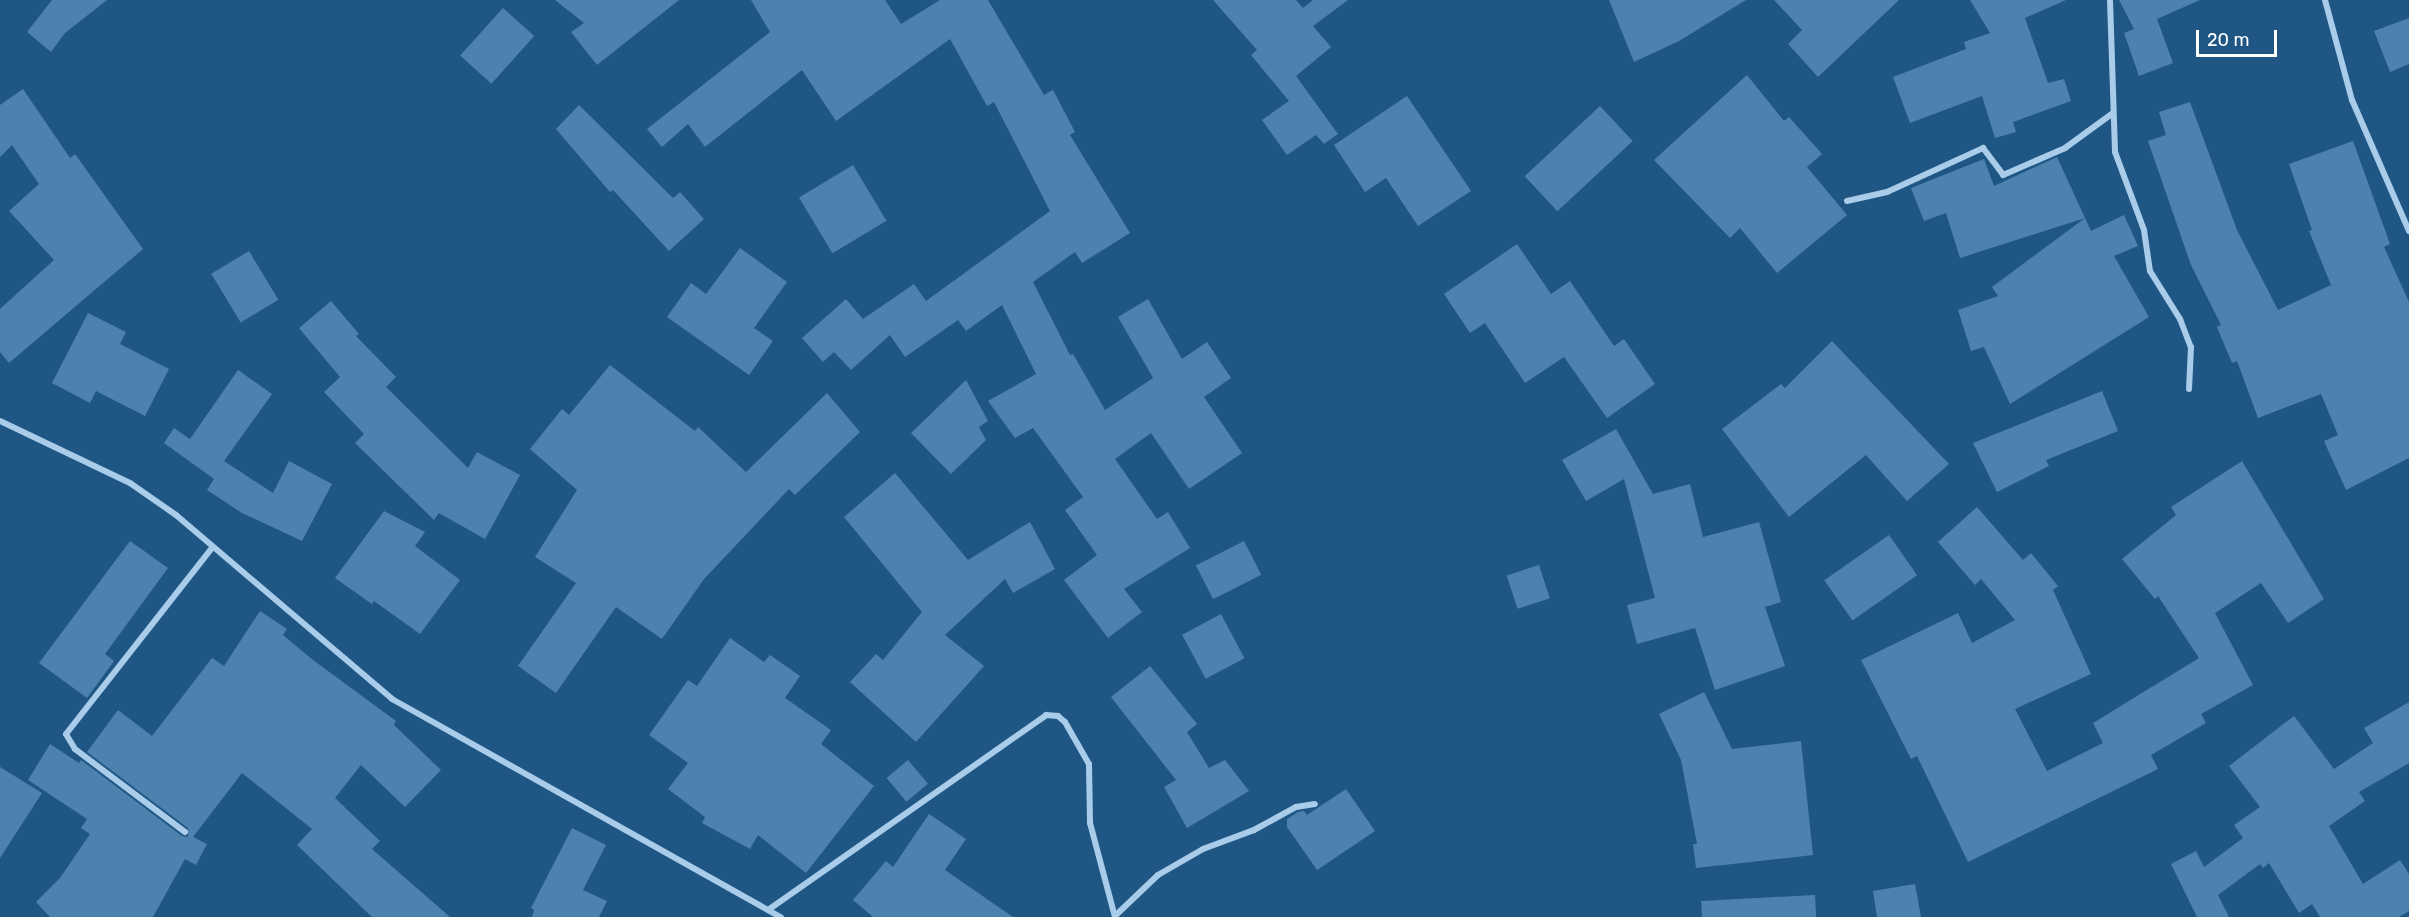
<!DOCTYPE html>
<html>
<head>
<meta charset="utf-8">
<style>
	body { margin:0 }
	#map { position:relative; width:2409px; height:917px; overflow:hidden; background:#205684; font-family:Rubik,sans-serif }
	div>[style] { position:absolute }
	.building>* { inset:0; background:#4d82ae; transform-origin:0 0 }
	.minor>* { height:6px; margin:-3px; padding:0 3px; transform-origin:3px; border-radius:3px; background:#a8cce9 }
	span { translate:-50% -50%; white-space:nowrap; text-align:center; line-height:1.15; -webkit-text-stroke:4.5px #205684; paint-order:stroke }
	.scale { position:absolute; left:2196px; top:30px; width:81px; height:27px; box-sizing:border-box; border:3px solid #fff; border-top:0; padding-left:8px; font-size:18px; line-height:21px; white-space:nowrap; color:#fff; -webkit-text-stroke:4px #205684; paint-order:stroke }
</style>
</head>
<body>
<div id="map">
	<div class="building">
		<div style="clip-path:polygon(52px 0,107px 0,65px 33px,51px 52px,27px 32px)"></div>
		<div style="clip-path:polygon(555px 0,679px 0,597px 65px,571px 32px,584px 23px)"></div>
		<div style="clip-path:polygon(751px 0,885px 0,901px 24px,940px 0,988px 0,1044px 95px,1053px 90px,1075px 132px,1070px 135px,1130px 233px,1082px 263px,1075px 252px,1033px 282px,1070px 355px,1073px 354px,1105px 410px,1153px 378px,1118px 317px,1148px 299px,1182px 359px,1207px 342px,1231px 378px,1204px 397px,1242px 453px,1189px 489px,1151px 433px,1115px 459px,1157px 519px,1168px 512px,1190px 548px,1124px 589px,1142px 612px,1108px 638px,1064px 580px,1097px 555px,1065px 510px,1083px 497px,1033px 428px,1015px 438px,988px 401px,1036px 374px,1002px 305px,966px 331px,958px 320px,905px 357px,890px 335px,851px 370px,834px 352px,823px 362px,802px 338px,846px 299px,863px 319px,914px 284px,926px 301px,1050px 211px,994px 102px,987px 106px,950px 39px,836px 121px,802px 70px,705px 147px,688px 124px,662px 147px,647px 129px,770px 32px)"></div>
		<div style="clip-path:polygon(1213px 0,1296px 0,1303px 8px,1313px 0,1348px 0,1313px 26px,1331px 47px,1296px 76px,1338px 134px,1324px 144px,1316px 135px,1287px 155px,1262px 120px,1289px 101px,1251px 55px,1257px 50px)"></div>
		<div style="clip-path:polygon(1609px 0,1746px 0,1679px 41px,1634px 62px)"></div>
		<div style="clip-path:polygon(1774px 0,1899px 0,1818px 77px,1788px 44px,1802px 30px)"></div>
		<div style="clip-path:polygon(1970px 0,2066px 0,2025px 18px,2048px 83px,2064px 79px,2071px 101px,2013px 122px,2016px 132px,1995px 138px,1982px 96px,1910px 123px,1893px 77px,1966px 49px,1964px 42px,1990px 33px)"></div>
		<div style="clip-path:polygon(2119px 0,2200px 0,2157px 19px,2173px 63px,2139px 76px,2124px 33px,2134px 29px)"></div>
		<div style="left:503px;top:8px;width:42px;height:64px;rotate:42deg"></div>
		<div style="clip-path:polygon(2409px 18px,2409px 64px,2390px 72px,2374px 31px)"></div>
		<div style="clip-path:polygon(1747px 75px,1784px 121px,1789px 117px,1822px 154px,1807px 167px,1847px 215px,1777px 273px,1740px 228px,1730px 238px,1654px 160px)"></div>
		<div style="clip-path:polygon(23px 89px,70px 158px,75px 154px,143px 249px,9px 363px,0 352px,0 309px,54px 260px,9px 211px,39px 184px,12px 145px,0 157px,0 105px)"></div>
		<div style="clip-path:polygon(1407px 96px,1471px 191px,1418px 226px,1386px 178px,1365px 192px,1334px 145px)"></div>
		<div style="clip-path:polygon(2190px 102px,2237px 230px,2278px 310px,2331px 285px,2309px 231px,2312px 230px,2289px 164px,2353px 141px,2390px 244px,2384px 247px,2409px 302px,2409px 458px,2346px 490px,2324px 441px,2338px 435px,2321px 394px,2258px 418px,2237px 361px,2232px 363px,2217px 327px,2221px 325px,2191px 265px,2148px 141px,2166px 135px,2159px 112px)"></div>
		<div style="clip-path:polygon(579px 105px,673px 198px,680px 192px,704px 219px,669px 251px,613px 190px,610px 192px,556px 129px)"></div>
		<div style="left:1600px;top:106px;width:48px;height:103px;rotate:47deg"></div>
		<div style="clip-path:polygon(2057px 157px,2085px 218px,1960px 258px,1946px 213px,1924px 221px,1911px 188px,1984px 159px,1994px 186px)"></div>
		<div style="left:853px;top:165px;width:65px;height:63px;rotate:59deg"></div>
		<div style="clip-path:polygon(2124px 215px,2138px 246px,2114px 256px,2149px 317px,2010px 404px,1984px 347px,1971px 351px,1958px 310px,1998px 296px,1992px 287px,2085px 218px,2091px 231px)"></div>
		<div style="clip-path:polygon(1517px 244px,1551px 294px,1570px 281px,1614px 346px,1624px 339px,1655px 384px,1607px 418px,1564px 357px,1525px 383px,1485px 323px,1470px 333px,1444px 294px)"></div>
		<div style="clip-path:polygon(740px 248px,787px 282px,754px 328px,773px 341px,749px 375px,667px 317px,691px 283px,706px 294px)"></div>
		<div style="left:249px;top:251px;width:57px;height:44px;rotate:59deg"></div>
		<div style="clip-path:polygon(331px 301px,359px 334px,356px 336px,396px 377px,386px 387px,468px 468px,477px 452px,520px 475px,485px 539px,439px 513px,434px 520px,355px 443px,364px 434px,324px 392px,340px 377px,299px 328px)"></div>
		<div style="clip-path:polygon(88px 313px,126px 332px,120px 344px,169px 369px,145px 416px,96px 391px,90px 403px,52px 383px)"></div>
		<div style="clip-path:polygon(1832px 341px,1949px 464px,1907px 501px,1866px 455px,1789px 517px,1722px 429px,1781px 384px,1785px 388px)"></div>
		<div style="clip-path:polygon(610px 365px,695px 431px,698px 427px,746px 472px,827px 393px,860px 432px,795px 495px,789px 489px,704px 579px,662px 639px,616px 607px,556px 693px,518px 666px,576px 583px,535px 557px,577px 490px,530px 449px,562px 409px,569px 415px)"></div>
		<div style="clip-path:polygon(238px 370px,272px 394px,224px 461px,273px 493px,289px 461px,332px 484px,302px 541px,242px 513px,207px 490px,214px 479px,164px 443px,174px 428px,190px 439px)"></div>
		<div style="clip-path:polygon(966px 380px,988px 421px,979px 427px,986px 440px,951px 474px,911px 433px)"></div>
		<div style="clip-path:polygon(2102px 391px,2118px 431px,2046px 460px,2049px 466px,1997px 492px,1973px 443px)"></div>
		<div style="clip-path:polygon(1616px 429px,1653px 494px,1690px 484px,1703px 537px,1759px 522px,1781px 602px,1765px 607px,1785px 666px,1715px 690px,1695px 628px,1637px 644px,1627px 605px,1655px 598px,1624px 479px,1586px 501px,1562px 460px)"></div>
		<div style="clip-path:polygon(2242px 461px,2324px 599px,2288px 623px,2261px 583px,2215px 613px,2253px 685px,2201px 714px,2206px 723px,2151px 755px,2158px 769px,1968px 862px,1917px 756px,1911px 759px,1861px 660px,1958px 613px,1972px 643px,2015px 620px,1981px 579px,1975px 585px,1938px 542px,1977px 507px,2023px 560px,2031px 553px,2058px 586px,2053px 590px,2091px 674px,2015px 709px,2047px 771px,2103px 743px,2093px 723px,2199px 658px,2158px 596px,2155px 599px,2122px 559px,2176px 515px,2171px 507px)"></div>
		<div style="clip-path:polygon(895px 473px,968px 560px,1030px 522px,1055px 569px,1013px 593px,1005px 579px,945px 635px,984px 666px,916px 742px,850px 682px,876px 654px,883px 660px,922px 612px,844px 517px)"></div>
		<div style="clip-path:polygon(384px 511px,425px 532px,415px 546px,460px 580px,420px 634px,374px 601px,372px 604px,335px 578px)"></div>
		<div style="left:1889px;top:535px;width:49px;height:79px;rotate:55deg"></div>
		<div style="clip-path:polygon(130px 541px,168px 568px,105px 654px,114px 661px,87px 698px,39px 663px)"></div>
		<div style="left:1244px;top:541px;width:38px;height:54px;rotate:63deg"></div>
		<div style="left:1539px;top:565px;width:35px;height:34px;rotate:72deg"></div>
		<div style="clip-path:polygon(260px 611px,287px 629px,283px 635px,313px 660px,396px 721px,394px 725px,441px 770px,405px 807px,361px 765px,335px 798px,380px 841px,372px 849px,450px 917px,372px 917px,297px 845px,312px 829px,242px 773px,193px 837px,207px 844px,196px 865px,185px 859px,153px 917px,50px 917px,36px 902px,60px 878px,90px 834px,81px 828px,87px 819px,28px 780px,50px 744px,79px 763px,81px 760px,182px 836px,188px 837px,188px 828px,87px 752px,118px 710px,152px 736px,212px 658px,224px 666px)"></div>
		<div style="left:1221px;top:614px;width:50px;height:44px;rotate:62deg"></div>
		<div style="clip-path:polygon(730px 638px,764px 662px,770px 655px,800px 676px,785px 698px,831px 730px,821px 744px,874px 786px,806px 873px,758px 835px,750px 849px,702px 823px,705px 817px,668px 789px,688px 763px,649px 735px,688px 680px,697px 686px)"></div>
		<div style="clip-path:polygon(1150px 666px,1197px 724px,1187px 732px,1209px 768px,1225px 760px,1249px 791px,1187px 828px,1164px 787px,1176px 780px,1111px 697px)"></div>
		<div style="clip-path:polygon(1704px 692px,1732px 749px,1801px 741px,1813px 855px,1696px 868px,1693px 844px,1697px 844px,1681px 760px,1659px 714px)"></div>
		<div style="clip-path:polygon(2409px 702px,2409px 763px,2359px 792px,2365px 801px,2329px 826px,2363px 884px,2400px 860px,2409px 874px,2409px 911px,2399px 917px,2320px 917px,2312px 904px,2299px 913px,2269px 863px,2263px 868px,2260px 864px,2218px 895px,2229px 917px,2197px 917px,2171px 864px,2196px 851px,2204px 867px,2243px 838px,2234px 825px,2260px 807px,2229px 766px,2294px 716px,2334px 769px,2373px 743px,2364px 728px)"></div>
		<div style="left:908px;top:760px;width:31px;height:28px;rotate:50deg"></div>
		<div style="clip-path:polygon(0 767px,42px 793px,0 858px)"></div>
		<div style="clip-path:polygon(1346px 789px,1375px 831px,1317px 870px,1287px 827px,1287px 819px,1298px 812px,1304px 811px,1307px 815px)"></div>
		<div style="clip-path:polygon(929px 814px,966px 839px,945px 870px,1013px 917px,873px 917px,853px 900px,886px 861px,893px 867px)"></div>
		<div style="clip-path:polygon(572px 828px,606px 845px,583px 890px,607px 901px,599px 917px,532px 917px,534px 910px,531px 908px)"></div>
		<div style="clip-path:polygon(1915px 884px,1921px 917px,1877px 917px,1873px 891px)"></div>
		<div style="left:1815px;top:895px;width:22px;height:114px;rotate:87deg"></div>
	</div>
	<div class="minor">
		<div style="left:2110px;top:0;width:152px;rotate:88.1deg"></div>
		<div style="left:2115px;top:152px;width:83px;rotate:69.6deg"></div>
		<div style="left:2144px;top:230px;width:41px;rotate:81.7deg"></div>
		<div style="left:2150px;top:271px;width:57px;rotate:58deg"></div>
		<div style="left:2180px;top:319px;width:30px;rotate:69deg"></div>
		<div style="left:2191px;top:347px;width:42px;rotate:92.7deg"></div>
		<div style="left:2325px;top:0;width:104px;rotate:74.9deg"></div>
		<div style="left:2352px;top:100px;width:143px;rotate:66.5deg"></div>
		<div style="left:1847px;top:201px;width:41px;rotate:-12.7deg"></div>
		<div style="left:1887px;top:192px;width:106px;rotate:-24.6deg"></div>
		<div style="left:1983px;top:148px;width:34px;rotate:53deg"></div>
		<div style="left:2003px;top:175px;width:68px;rotate:-23.5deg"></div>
		<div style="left:2065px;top:148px;width:59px;rotate:-36.1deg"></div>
		<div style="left:0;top:421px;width:144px;rotate:25.5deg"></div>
		<div style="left:130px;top:483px;width:56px;rotate:34.8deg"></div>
		<div style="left:176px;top:515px;width:284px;rotate:40.4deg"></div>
		<div style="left:392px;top:699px;width:446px;rotate:29.3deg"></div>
		<div style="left:185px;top:832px;width:138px;rotate:-143deg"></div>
		<div style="left:75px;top:749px;width:17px;rotate:-121deg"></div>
		<div style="left:66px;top:734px;width:236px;rotate:-51.9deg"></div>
		<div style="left:768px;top:910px;width:340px;rotate:-35deg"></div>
		<div style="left:1046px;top:715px;width:12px;rotate:5deg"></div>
		<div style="left:1058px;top:716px;width:9px;rotate:41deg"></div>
		<div style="left:1065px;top:722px;width:48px;rotate:60.3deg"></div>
		<div style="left:1089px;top:764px;width:59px;rotate:89deg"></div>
		<div style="left:1090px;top:823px;width:97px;rotate:75.1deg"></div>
		<div style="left:1116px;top:915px;width:58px;rotate:-43.6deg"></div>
		<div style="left:1158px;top:875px;width:52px;rotate:-30deg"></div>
		<div style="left:1203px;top:849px;width:54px;rotate:-20.4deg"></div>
		<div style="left:1254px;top:830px;width:48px;rotate:-28.7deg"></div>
		<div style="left:1296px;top:807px;width:19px;rotate:-9deg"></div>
	</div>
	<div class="scale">20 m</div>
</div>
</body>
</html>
